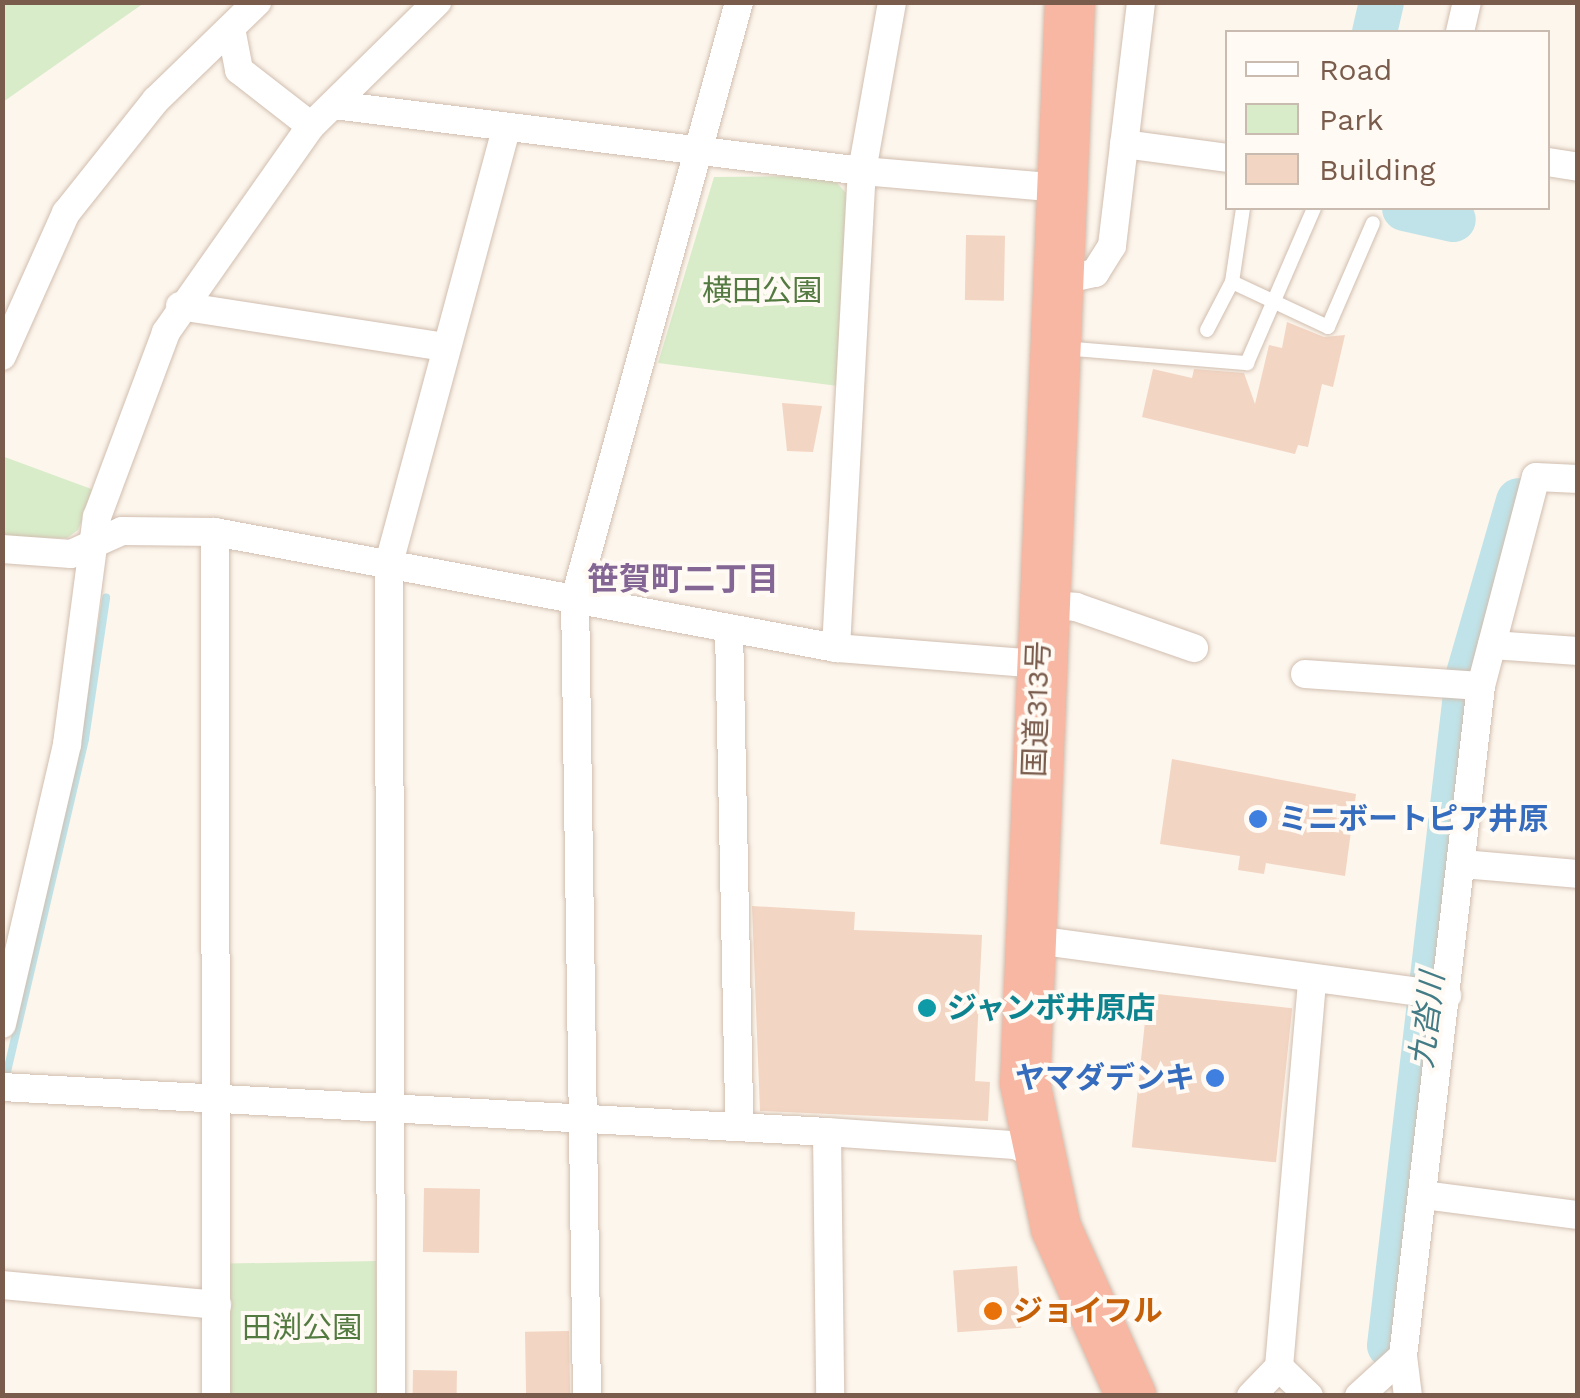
<!DOCTYPE html>
<html>
<head>
<meta charset="utf-8">
<style>
	body { margin:0 }
	#map { position:relative; width:1580px; height:1398px; overflow:hidden; background:#fdf6ec; font-family:"Work Sans","Noto Sans JP",sans-serif }
	div>[style] { position:absolute }
	.green>* { inset:0; background:#d8ecc9; transform-origin:0 0 }
	.stream>* { height:8px; margin:-4px; padding:0 4px; transform-origin:4px; border-radius:4px; background:#bfe3e8 }
	.river>* { height:45px; margin:-22.5px; padding:0 22.5px; transform-origin:22.5px; border-radius:22.5px; background:#bfe3e8 }
	.building>* { inset:0; background:#f3d5c3; transform-origin:0 0 }
	.roads { filter:drop-shadow(0 0 2px #d1beb0) drop-shadow(0 0 2px #d1beb0) }
	.lane>* { height:14px; margin:-7px; padding:0 7px; transform-origin:7px; border-radius:7px; background:#fff }
	.street>* { height:28px; margin:-14px; padding:0 14px; transform-origin:14px; border-radius:14px; background:#fff }
	.highway>* { height:50px; margin:-25px; padding:0 25px; transform-origin:25px; border-radius:25px; background:#f7b7a3 }
	.dots>* { width:28px; height:28px; translate:-50% -50%; box-sizing:border-box; border:5px solid #fffaf3; border-radius:50% }
	span { translate:-50% -50%; white-space:nowrap; text-align:center; line-height:1.15; -webkit-text-stroke:8px #fffaf3; paint-order:stroke }
	.park-label { font-size:30px; color:#537a41 }
	.street-label { font-size:30px; color:#7a5c4d }
	.shop-label { font-size:30px; color:#366cbe; font-weight:700 }
	.left { translate:0 -50%; text-align:left }
	.right { translate:-100% -50%; text-align:right }
	.culture-label { font-size:30px; color:#0d838f; font-weight:700 }
	.food-label { font-size:30px; color:#c56008; font-weight:700 }
	.neighbourhood-label { font-size:32px; color:#846695; font-weight:700 }
	.water-label { font-size:32px; color:#437c86; font-style:italic }
	.frame { position:absolute; inset:0; border:5px solid #7a5c4d; pointer-events:none }
	.legend { position:absolute; left:1225px; top:30px; width:325px; height:180px; box-sizing:border-box; background:#fffaf3; border:2px solid #cabbb1; margin:0; padding:12px 18px; list-style:none; font-size:30px; color:#7a5c4d }
	.legend li { display:flex; align-items:center; gap:20px; height:50px }
	.legend b { width:50px; border:2px solid #cabbb1 }
</style>
</head>
<body>
<div id="map">
	<div class="green">
		<div style="clip-path:polygon(3px 2px,144px 2px,144px 3px,3px 102px)"></div>
		<div style="clip-path:polygon(831px 176px,846px 193px,838px 386px,658px 363px,714px 177px)"></div>
		<div style="clip-path:polygon(2px 456px,94px 490px,78px 530px,67px 538px,3px 537px)"></div>
		<div style="left:376px;top:1261px;width:134px;height:150px;rotate:89deg"></div>
	</div>
	<div class="stream">
		<div style="left:6px;top:1076px;width:346px;rotate:-76.8deg"></div>
		<div style="left:85px;top:739px;width:143px;rotate:-81.5deg"></div>
	</div>
	<div class="river">
		<div style="left:1374px;top:32px;width:31px;rotate:-77deg"></div>
		<div style="left:1404px;top:208px;width:50px;rotate:12.7deg"></div>
		<div style="left:1467px;top:677px;width:184px;rotate:-73.9deg"></div>
		<div style="left:1389px;top:1345px;width:655px;rotate:-83.34deg"></div>
	</div>
	<div class="building">
		<div style="left:966px;top:235px;width:39px;height:65px;rotate:1deg"></div>
		<div style="clip-path:polygon(1287px 322px,1324px 337px,1345px 335px,1333px 387px,1322px 384px,1308px 447px,1298px 445px,1295px 454px,1142px 417px,1153px 369px,1192px 378px,1194px 369px,1244px 373px,1255px 404px,1269px 345px,1282px 348px)"></div>
		<div style="clip-path:polygon(782px 403px,822px 406px,813px 452px,787px 451px)"></div>
		<div style="clip-path:polygon(1172px 759px,1356px 794px,1345px 876px,1266px 863px,1264px 874px,1238px 870px,1240px 856px,1160px 844px)"></div>
		<div style="clip-path:polygon(752px 906px,855px 912px,854px 930px,982px 935px,975px 1081px,990px 1082px,988px 1121px,760px 1111px)"></div>
		<div style="left:1148px;top:993px;width:145px;height:155px;rotate:6deg"></div>
		<div style="left:424px;top:1188px;width:56px;height:64px;rotate:1deg"></div>
		<div style="left:1017px;top:1266px;width:62px;height:64px;rotate:86deg"></div>
		<div style="left:569px;top:1331px;width:65px;height:44px;rotate:89deg"></div>
		<div style="left:413px;top:1370px;width:44px;height:26px;rotate:1deg"></div>
	</div>
	<div class="roads">
		<div class="lane">
			<div style="left:1232px;top:282px;width:106px;rotate:25.1deg"></div>
			<div style="left:1328px;top:327px;width:113px;rotate:-66.6deg"></div>
			<div style="left:1207px;top:330px;width:54px;rotate:-62.5deg"></div>
			<div style="left:1232px;top:282px;width:75px;rotate:-81.5deg"></div>
			<div style="left:1063px;top:348px;width:185px;rotate:4.7deg"></div>
			<div style="left:1247px;top:363px;width:169px;rotate:-66.6deg"></div>
		</div>
		<div class="street">
			<div style="left:231px;top:28px;width:43px;rotate:79.2deg"></div>
			<div style="left:239px;top:70px;width:91px;rotate:37.9deg"></div>
			<div style="left:1460px;top:32px;width:31px;rotate:-77deg"></div>
			<div style="left:334px;top:105px;width:532px;rotate:7.13deg"></div>
			<div style="left:862px;top:171px;width:200px;rotate:4.9deg"></div>
			<div style="left:1124px;top:144px;width:105px;rotate:7.7deg"></div>
			<div style="left:1548px;top:162px;width:30px;rotate:9deg"></div>
			<div style="left:1057px;top:281px;width:39px;rotate:-12deg"></div>
			<div style="left:1095px;top:273px;width:32px;rotate:-58deg"></div>
			<div style="left:1112px;top:246px;width:246px;rotate:-83.2deg"></div>
			<div style="left:180px;top:306px;width:268px;rotate:8.8deg"></div>
			<div style="left:2px;top:356px;width:157px;rotate:-65.9deg"></div>
			<div style="left:66px;top:213px;width:144px;rotate:-51.5deg"></div>
			<div style="left:156px;top:100px;width:141px;rotate:-44.1deg"></div>
			<div style="left:215px;top:532px;width:864px;rotate:89.93deg"></div>
			<div style="left:2px;top:549px;width:69px;rotate:4.1deg"></div>
			<div style="left:71px;top:554px;width:56px;rotate:-24.3deg"></div>
			<div style="left:122px;top:531px;width:93px;rotate:0.6deg"></div>
			<div style="left:215px;top:532px;width:632px;rotate:10.58deg"></div>
			<div style="left:836px;top:648px;width:204px;rotate:4.5deg"></div>
			<div style="left:1042px;top:605px;width:34px;rotate:3deg"></div>
			<div style="left:1076px;top:607px;width:125px;rotate:19.2deg"></div>
			<div style="left:729px;top:629px;width:497px;rotate:88.8deg"></div>
			<div style="left:1492px;top:645px;width:86px;rotate:4deg"></div>
			<div style="left:836px;top:648px;width:478px;rotate:-86.9deg"></div>
			<div style="left:862px;top:171px;width:172px;rotate:-79.9deg"></div>
			<div style="left:1305px;top:674px;width:176px;rotate:3.9deg"></div>
			<div style="left:1462px;top:864px;width:116px;rotate:4.9deg"></div>
			<div style="left:1028px;top:939px;width:423px;rotate:7.7deg"></div>
			<div style="left:2px;top:1024px;width:287px;rotate:-76.9deg"></div>
			<div style="left:67px;top:744px;width:229px;rotate:-82.5deg"></div>
			<div style="left:97px;top:517px;width:197px;rotate:-69.5deg"></div>
			<div style="left:166px;top:332px;width:252px;rotate:-54.9deg"></div>
			<div style="left:311px;top:126px;width:177px;rotate:-44.5deg"></div>
			<div style="left:2px;top:1087px;width:826px;rotate:3.12deg"></div>
			<div style="left:827px;top:1132px;width:188px;rotate:4deg"></div>
			<div style="left:1015px;top:1145px;width:22px;rotate:24deg"></div>
			<div style="left:827px;top:1132px;width:264px;rotate:89.3deg"></div>
			<div style="left:1423px;top:1195px;width:156px;rotate:7.4deg"></div>
			<div style="left:2px;top:1285px;width:216px;rotate:5.3deg"></div>
			<div style="left:1403px;top:1356px;width:40px;rotate:82.9deg"></div>
			<div style="left:391px;top:1396px;width:833px;rotate:-90.14deg"></div>
			<div style="left:389px;top:563px;width:449px;rotate:-74.9deg"></div>
			<div style="left:587px;top:1396px;width:798px;rotate:-90.86deg"></div>
			<div style="left:575px;top:598px;width:618px;rotate:-74.61deg"></div>
			<div style="left:1251px;top:1396px;width:40px;rotate:-46deg"></div>
			<div style="left:1309px;top:1396px;width:42px;rotate:-136deg"></div>
			<div style="left:1279px;top:1367px;width:388px;rotate:-85.1deg"></div>
			<div style="left:1359px;top:1396px;width:59px;rotate:-42.3deg"></div>
			<div style="left:1403px;top:1356px;width:675px;rotate:-83.36deg"></div>
			<div style="left:1481px;top:686px;width:216px;rotate:-75.3deg"></div>
			<div style="left:1536px;top:477px;width:42px;rotate:2.7deg"></div>
		</div>
		<div class="highway">
			<div style="left:1070px;top:2px;width:1082px;rotate:92.38deg"></div>
			<div style="left:1025px;top:1083px;width:148px;rotate:77.9deg"></div>
			<div style="left:1056px;top:1228px;width:184px;rotate:65.9deg"></div>
		</div>
	</div>
	<div class="dots">
		<div style="left:1258px;top:819px;background:#3f7fe0"></div>
		<div style="left:927px;top:1008px;background:#0f9aa8"></div>
		<div style="left:1215px;top:1078px;background:#3f7fe0"></div>
		<div style="left:993px;top:1311px;background:#e8710a"></div>
	</div>
	<div class="park-label">
		<span style="left:762px;top:291px">横田公園</span>
		<span style="left:302px;top:1328px">田渕公園</span>
	</div>
	<div class="street-label">
		<span style="left:1037px;top:709px;rotate:-88deg">国道313号</span>
	</div>
	<div class="shop-label">
		<span class="left" style="left:1278px;top:819px">ミニボートピア井原</span>
		<span class="right" style="left:1195px;top:1078px">ヤマダデンキ</span>
	</div>
	<div class="culture-label">
		<span class="left" style="left:947px;top:1008px">ジャンボ井原店</span>
	</div>
	<div class="food-label">
		<span class="left" style="left:1013px;top:1311px">ジョイフル</span>
	</div>
	<div class="neighbourhood-label">
		<span style="left:683px;top:579px">笹賀町二丁目</span>
	</div>
	<div class="water-label">
		<span style="left:1427px;top:1020px;rotate:-83deg">九沓川</span>
	</div>
	<div class="frame"></div>
	<ul class="legend">
	<li><b style="height:12px;background:#fff"></b>Road</li>
	<li><b style="height:28px;background:#d8ecc9"></b>Park</li>
	<li><b style="height:28px;background:#f3d5c3"></b>Building</li>
	</ul>
</div>
</body>
</html>
